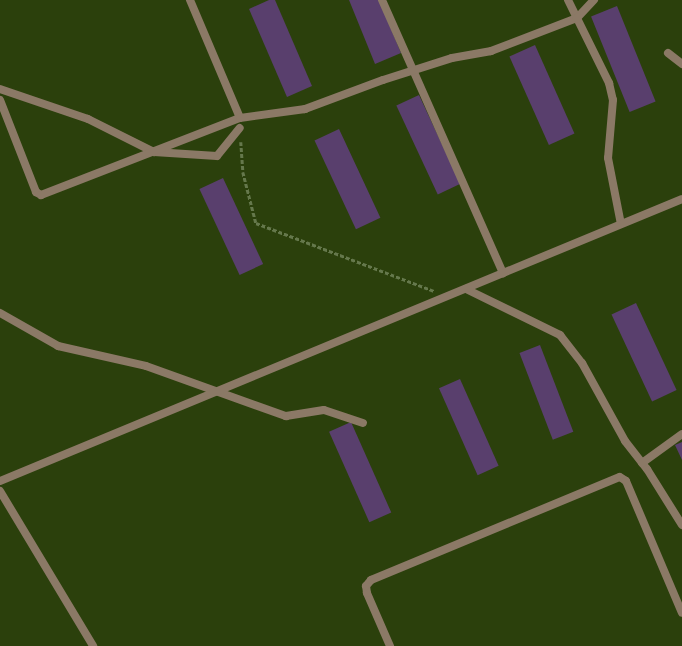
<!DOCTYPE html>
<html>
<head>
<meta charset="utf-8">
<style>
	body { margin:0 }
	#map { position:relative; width:682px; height:646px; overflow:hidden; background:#2b400c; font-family:"Source Serif 4",serif }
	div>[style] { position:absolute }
	.building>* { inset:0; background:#593f6d; transform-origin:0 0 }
	.path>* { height:2.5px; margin-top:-1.25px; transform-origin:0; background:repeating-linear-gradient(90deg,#65784c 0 4px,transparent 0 6px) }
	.street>* { height:8px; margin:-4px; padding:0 4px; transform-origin:4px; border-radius:4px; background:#8b7966 }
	span { translate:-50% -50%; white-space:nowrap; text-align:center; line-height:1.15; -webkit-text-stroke:3px #1a230e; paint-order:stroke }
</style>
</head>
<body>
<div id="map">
	<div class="building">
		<div style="clip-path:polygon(269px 0,275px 0,312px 86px,287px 97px,249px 9px)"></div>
		<div style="clip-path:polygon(349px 0,379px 0,401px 53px,375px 64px)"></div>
		<div style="left:617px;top:6px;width:103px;height:28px;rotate:68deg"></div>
		<div style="left:535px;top:45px;width:97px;height:28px;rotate:66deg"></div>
		<div style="left:419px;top:95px;width:98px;height:25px;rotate:65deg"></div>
		<div style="left:339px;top:129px;width:98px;height:27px;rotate:65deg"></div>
		<div style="left:223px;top:178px;width:95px;height:26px;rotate:65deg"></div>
		<div style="left:636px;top:303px;width:96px;height:27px;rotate:65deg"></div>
		<div style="left:540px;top:345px;width:93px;height:22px;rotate:69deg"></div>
		<div style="left:460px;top:379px;width:95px;height:23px;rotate:66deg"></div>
		<div style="left:351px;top:422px;width:99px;height:24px;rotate:66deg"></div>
		<div style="clip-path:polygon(682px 442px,682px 460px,675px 445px)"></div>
	</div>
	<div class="path">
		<div style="left:241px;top:142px;width:30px;rotate:86deg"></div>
		<div style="left:243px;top:172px;width:53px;rotate:75.7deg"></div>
		<div style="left:256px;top:223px;width:191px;rotate:20.9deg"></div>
	</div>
	<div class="street">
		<div style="left:190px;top:0;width:128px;rotate:67deg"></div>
		<div style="left:382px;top:0;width:299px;rotate:66.1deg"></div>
		<div style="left:568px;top:0;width:93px;rotate:63.7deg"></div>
		<div style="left:609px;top:83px;width:17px;rotate:77deg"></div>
		<div style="left:613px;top:100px;width:58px;rotate:94.9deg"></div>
		<div style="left:608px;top:158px;width:67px;rotate:78.9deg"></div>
		<div style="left:668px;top:53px;width:18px;rotate:38deg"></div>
		<div style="left:0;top:89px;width:93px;rotate:18.8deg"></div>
		<div style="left:88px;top:119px;width:74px;rotate:26.6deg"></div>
		<div style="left:154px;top:152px;width:63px;rotate:3.6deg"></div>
		<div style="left:217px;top:156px;width:36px;rotate:-51deg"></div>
		<div style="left:0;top:100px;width:99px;rotate:68.6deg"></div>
		<div style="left:36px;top:192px;width:6px;rotate:31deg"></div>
		<div style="left:41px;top:195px;width:213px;rotate:-21.2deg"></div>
		<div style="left:240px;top:118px;width:66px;rotate:-7.9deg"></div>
		<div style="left:305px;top:109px;width:83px;rotate:-20.4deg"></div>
		<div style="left:383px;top:80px;width:72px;rotate:-17.7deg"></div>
		<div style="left:452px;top:58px;width:40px;rotate:-10deg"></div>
		<div style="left:491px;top:51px;width:92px;rotate:-21deg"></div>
		<div style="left:577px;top:18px;width:25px;rotate:-47deg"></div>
		<div style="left:466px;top:289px;width:105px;rotate:26.1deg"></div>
		<div style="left:560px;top:335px;width:36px;rotate:52deg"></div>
		<div style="left:582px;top:363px;width:89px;rotate:61.1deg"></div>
		<div style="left:625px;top:441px;width:36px;rotate:52deg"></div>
		<div style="left:647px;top:469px;width:66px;rotate:58deg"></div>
		<div style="left:0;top:313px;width:67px;rotate:29.6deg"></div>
		<div style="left:58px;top:346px;width:90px;rotate:12.8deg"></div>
		<div style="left:146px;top:366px;width:149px;rotate:19.7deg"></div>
		<div style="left:286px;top:416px;width:38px;rotate:-9deg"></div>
		<div style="left:324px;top:410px;width:41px;rotate:18.4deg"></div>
		<div style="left:642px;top:463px;width:49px;rotate:-35.9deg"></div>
		<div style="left:0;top:481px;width:738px;rotate:-22.46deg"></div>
		<div style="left:0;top:491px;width:181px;rotate:59deg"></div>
		<div style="left:390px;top:646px;width:58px;rotate:-113.5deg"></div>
		<div style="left:367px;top:593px;width:7px;rotate:-98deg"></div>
		<div style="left:366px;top:586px;width:8px;rotate:-50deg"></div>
		<div style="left:371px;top:580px;width:269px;rotate:-22.5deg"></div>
		<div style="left:620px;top:477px;width:7px;rotate:34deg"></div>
		<div style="left:626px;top:481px;width:143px;rotate:67deg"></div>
	</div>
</div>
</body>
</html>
